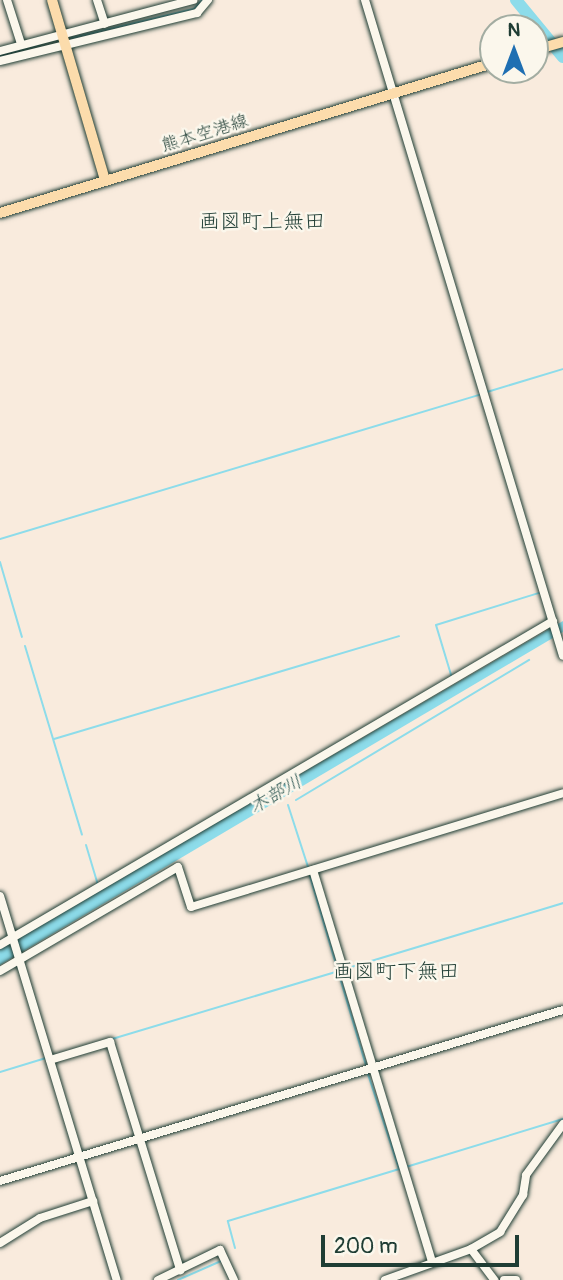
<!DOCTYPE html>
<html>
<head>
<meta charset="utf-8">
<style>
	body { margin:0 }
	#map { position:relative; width:563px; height:1280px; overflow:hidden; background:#f9ebdd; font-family:Pangolin,"Klee One",sans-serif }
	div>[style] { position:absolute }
	.water>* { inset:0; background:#8ddcea }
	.stream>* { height:2px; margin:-1px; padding:0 1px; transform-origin:1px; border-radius:1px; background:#8ddcea }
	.river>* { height:12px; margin:-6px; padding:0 6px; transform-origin:6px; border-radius:6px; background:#8ddcea }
	.roads { filter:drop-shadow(0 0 2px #1f3d34) drop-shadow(0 0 2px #1f3d34) }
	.minor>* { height:8px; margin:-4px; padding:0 4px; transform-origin:4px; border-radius:4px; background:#fbf7ec }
	.major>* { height:10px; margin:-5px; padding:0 5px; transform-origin:5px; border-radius:5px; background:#fcdcac }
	span { translate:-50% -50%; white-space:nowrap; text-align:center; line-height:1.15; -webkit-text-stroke:5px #fbf7ec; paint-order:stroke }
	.street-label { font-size:18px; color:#1f3d34 }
	.water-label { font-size:19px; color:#355d58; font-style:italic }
	.quarter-label { font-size:21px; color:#1f3d34 }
	.north { position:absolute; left:479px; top:14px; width:70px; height:70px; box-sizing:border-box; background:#fbf7ec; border:2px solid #a3ada2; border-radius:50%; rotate:0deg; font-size:19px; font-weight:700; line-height:28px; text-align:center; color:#1f3d34 }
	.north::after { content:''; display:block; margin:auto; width:24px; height:32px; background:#1f6fb2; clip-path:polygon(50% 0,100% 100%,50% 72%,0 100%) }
	.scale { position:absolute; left:321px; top:1235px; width:198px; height:32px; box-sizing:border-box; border:4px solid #1f3d34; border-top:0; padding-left:9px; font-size:21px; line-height:24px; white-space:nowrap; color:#1f3d34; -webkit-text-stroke:5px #fbf7ec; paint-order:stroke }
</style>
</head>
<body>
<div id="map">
	<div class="water">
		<div style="clip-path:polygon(563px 621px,563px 632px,0 965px,0 949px)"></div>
	</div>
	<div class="stream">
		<div style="left:72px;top:38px;width:125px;rotate:-13.4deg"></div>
		<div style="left:194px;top:9px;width:12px;rotate:-48deg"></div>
		<div style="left:0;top:56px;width:41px;rotate:-15.4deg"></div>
		<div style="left:487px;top:392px;width:79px;rotate:-16.8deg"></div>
		<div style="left:0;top:539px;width:503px;rotate:-16.74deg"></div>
		<div style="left:0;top:562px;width:78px;rotate:73.7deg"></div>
		<div style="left:25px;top:646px;width:197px;rotate:73.2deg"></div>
		<div style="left:452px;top:678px;width:55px;rotate:-106.8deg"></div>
		<div style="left:436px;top:625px;width:108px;rotate:-17.3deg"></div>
		<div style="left:54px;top:739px;width:360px;rotate:-16.6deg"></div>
		<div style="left:296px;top:800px;width:272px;rotate:-31deg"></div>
		<div style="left:288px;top:805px;width:65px;rotate:72.1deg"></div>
		<div style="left:86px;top:845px;width:42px;rotate:73.3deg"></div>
		<div style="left:309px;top:873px;width:200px;rotate:73.5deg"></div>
		<div style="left:348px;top:968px;width:225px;rotate:-16.8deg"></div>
		<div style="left:112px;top:1039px;width:236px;rotate:-16.7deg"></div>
		<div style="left:0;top:1072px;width:48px;rotate:-16.9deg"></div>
		<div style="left:406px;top:1167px;width:164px;rotate:-17deg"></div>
		<div style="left:235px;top:1248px;width:28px;rotate:-105deg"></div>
		<div style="left:228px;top:1221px;width:179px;rotate:-16.9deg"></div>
		<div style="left:399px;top:1169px;width:100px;rotate:-108.1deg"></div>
		<div style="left:178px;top:1280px;width:47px;rotate:-23.8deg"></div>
	</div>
	<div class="river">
		<div style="left:516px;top:0;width:74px;rotate:50.5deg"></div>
	</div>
	<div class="roads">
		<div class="minor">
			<div style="left:7px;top:0;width:46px;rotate:72.3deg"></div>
			<div style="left:97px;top:0;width:25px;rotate:72deg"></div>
			<div style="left:365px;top:0;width:685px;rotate:73.2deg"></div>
			<div style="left:0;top:51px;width:200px;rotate:-14.8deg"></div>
			<div style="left:0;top:61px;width:203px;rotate:-13.7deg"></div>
			<div style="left:197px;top:13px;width:17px;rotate:-50deg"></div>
			<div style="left:313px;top:870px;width:409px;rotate:73.1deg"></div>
			<div style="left:0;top:896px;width:401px;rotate:73.1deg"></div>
			<div style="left:0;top:945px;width:641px;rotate:-30.37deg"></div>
			<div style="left:0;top:971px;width:206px;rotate:-30.3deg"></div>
			<div style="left:178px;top:867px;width:42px;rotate:72deg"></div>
			<div style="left:191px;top:907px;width:389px;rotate:-17deg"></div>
			<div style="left:50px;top:1060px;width:63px;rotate:-16.7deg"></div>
			<div style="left:110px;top:1042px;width:239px;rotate:72.9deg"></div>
			<div style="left:0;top:1181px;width:588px;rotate:-16.9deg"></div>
			<div style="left:0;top:1243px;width:47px;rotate:-32deg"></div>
			<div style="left:40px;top:1218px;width:56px;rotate:-17.8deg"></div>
			<div style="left:471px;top:1249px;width:39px;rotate:53deg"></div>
			<div style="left:158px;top:1280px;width:69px;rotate:-25.8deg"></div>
			<div style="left:220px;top:1250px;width:33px;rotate:65deg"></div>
			<div style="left:385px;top:1280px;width:91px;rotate:-19.8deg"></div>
			<div style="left:471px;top:1249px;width:34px;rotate:-30deg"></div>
			<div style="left:500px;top:1232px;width:44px;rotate:-58.1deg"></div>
			<div style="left:523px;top:1195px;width:20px;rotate:-81deg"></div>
			<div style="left:526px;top:1175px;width:63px;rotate:-54deg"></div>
			<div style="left:504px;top:1280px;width:12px"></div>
		</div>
		<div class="major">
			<div style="left:52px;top:0;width:188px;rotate:73.6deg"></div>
			<div style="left:535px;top:50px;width:29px;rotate:-16deg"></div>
			<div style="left:0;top:213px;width:515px;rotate:-16.92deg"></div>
		</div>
	</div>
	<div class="street-label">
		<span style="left:205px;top:134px;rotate:-17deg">熊本空港線</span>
	</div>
	<div class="water-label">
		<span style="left:276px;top:795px;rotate:-30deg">木部川</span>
	</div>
	<div class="quarter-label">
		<span style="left:262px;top:222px">画図町上無田</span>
		<span style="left:396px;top:972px">画図町下無田</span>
	</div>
	<div class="north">N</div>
	<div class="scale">200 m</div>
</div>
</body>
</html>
